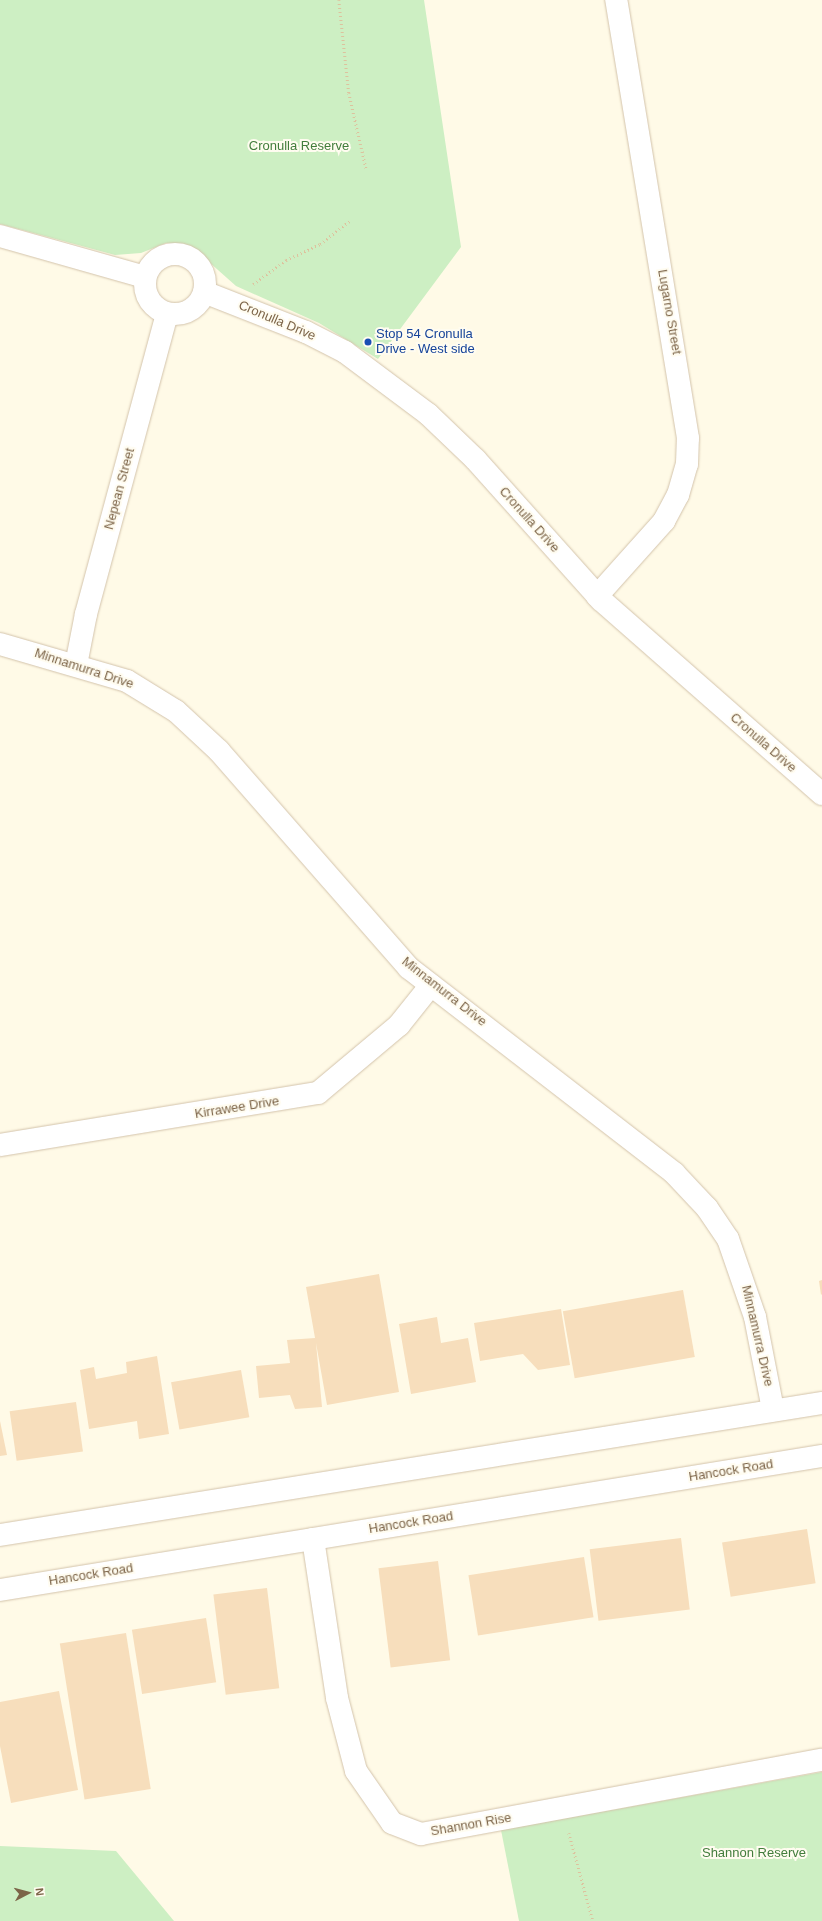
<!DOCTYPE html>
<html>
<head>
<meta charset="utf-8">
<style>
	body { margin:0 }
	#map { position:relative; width:822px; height:1921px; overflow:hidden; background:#fffae7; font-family:Helvetica,sans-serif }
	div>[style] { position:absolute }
	.green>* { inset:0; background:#cdefc3 }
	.building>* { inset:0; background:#f7debc; transform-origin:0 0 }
	.path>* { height:2.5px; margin-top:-1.25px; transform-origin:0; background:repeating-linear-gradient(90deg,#ddc29e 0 1px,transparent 0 4px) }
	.roads { filter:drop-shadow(0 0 1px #d3c3ab) drop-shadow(0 0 1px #d3c3ab) }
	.minor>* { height:22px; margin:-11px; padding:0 11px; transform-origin:11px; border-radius:11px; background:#fff }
	.minor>.ring { margin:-11px; padding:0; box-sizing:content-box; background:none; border:22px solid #fff; border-radius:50% }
	.secondary>* { height:22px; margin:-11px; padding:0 11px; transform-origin:11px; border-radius:11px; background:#fff }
	.dots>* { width:11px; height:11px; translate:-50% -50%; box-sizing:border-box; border:2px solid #fffcf0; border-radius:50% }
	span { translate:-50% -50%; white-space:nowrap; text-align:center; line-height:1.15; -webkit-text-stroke:4px #fffcf0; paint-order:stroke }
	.park-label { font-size:13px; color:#427d3c }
	.street-label { font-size:13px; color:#7c6448 }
	.transit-label { font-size:13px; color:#164399 }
	.left { translate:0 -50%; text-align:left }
	.north { position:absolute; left:8px; top:1873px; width:40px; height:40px; -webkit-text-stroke:3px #fffcf0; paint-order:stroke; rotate:84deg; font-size:11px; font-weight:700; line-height:16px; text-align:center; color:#7c6448 }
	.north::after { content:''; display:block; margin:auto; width:14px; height:18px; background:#7c6448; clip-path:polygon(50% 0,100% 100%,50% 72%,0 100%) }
</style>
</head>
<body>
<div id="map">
	<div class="green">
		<div style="clip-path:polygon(0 0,424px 0,461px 247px,378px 359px,319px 323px,236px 286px,191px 246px,166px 243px,141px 253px,115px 255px,0 224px)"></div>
		<div style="clip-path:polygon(822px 1772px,822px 1921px,519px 1921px,501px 1830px)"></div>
		<div style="clip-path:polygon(0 1846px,116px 1851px,174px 1921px,0 1921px)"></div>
	</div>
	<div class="building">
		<div style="clip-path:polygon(379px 1274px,399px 1392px,327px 1405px,316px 1343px,322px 1407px,295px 1409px,290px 1395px,259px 1398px,256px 1366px,290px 1363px,287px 1340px,315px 1338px,306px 1287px)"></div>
		<div style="clip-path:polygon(822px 1280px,822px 1294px,821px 1295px,819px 1281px)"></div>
		<div style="left:683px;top:1290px;width:68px;height:122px;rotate:80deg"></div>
		<div style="clip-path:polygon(561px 1309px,570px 1365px,538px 1370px,523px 1354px,480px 1361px,474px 1323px)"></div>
		<div style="clip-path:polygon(437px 1317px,441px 1343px,468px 1338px,476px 1382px,411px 1394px,399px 1324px)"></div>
		<div style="clip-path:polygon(157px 1356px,169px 1434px,139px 1439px,137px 1421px,89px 1429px,80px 1370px,94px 1367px,96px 1379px,127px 1373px,126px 1362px)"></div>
		<div style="left:241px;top:1370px;width:48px;height:71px;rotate:80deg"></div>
		<div style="left:76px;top:1402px;width:50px;height:67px;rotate:82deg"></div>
		<div style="clip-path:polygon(0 1421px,7px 1455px,0 1456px)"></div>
		<div style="left:807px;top:1529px;width:55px;height:86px;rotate:81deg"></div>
		<div style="left:681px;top:1538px;width:72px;height:92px;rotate:83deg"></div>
		<div style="left:584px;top:1557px;width:61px;height:117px;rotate:81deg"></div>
		<div style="left:438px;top:1561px;width:100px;height:60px;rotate:83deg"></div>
		<div style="left:267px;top:1588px;width:101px;height:54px;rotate:83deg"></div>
		<div style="left:206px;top:1618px;width:65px;height:75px;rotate:81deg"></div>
		<div style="left:126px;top:1633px;width:158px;height:67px;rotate:81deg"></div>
		<div style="clip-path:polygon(59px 1691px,78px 1790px,11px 1803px,0 1746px,0 1702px)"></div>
	</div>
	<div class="path">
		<div style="left:339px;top:0;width:94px;rotate:83.9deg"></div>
		<div style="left:349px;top:93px;width:77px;rotate:77.2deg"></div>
		<div style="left:253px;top:284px;width:41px;rotate:-36deg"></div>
		<div style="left:286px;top:260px;width:38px;rotate:-25deg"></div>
		<div style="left:320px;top:244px;width:39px;rotate:-38deg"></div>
		<div style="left:569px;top:1833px;width:91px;rotate:74.7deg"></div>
	</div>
	<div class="roads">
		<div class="minor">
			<div style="left:0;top:236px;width:151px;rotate:15.8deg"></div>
			<div class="ring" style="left:145px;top:254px;width:38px;height:38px"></div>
			<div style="left:204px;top:292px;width:110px;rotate:21.4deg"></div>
			<div style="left:306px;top:332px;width:44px;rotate:27.1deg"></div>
			<div style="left:345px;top:352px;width:104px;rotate:36.8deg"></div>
			<div style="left:428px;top:414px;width:66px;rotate:43.8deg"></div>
			<div style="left:476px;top:460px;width:188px;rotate:48.2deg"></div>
			<div style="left:601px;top:600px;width:294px;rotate:41.3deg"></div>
			<div style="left:597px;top:596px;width:101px;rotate:-48.2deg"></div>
			<div style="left:664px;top:521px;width:30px;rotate:-62deg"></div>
			<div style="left:678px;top:495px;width:32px;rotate:-74deg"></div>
			<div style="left:687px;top:464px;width:26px;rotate:-88deg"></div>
			<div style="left:688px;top:438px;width:444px;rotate:-99.3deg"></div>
			<div style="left:0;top:644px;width:132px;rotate:16.2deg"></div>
			<div style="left:127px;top:681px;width:57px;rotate:31.5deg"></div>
			<div style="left:176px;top:711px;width:59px;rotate:42.9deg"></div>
			<div style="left:219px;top:751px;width:288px;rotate:48.8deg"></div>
			<div style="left:409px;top:968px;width:335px;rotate:37.7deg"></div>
			<div style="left:674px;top:1173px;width:48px;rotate:46.7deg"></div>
			<div style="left:707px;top:1208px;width:37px;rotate:56deg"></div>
			<div style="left:728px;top:1239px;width:83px;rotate:70.9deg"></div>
			<div style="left:755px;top:1317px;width:95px;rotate:79deg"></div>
			<div style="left:76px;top:665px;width:52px;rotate:-78.9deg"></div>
			<div style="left:86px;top:614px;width:311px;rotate:-74.9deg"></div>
			<div style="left:0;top:1145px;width:322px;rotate:-9.3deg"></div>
			<div style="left:318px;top:1093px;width:106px;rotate:-40deg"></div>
			<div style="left:399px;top:1025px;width:51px;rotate:-51.3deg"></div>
			<div style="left:313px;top:1539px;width:161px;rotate:81.4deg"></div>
			<div style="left:337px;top:1698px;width:75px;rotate:75.4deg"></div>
			<div style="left:356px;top:1771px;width:63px;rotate:55.3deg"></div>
			<div style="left:392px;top:1823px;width:31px;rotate:21deg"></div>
			<div style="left:421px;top:1834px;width:408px;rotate:-10.5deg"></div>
		</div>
		<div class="secondary">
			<div style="left:0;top:1535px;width:833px;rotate:-9.12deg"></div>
			<div style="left:0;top:1590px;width:833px;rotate:-9.26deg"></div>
		</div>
	</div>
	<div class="dots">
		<div style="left:368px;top:342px;background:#1a4fb4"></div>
	</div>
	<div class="park-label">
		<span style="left:299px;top:146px">Cronulla Reserve</span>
		<span style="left:754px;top:1853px">Shannon Reserve</span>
	</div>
	<div class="street-label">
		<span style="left:669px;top:312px;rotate:80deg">Lugarno Street</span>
		<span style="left:277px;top:321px;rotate:23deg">Cronulla Drive</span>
		<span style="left:120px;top:489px;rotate:-75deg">Nepean Street</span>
		<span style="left:529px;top:520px;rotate:48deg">Cronulla Drive</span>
		<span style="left:84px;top:669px;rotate:18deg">Minnamurra Drive</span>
		<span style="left:763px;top:743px;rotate:41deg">Cronulla Drive</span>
		<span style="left:444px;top:992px;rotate:38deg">Minnamurra Drive</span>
		<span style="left:237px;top:1108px;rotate:-9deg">Kirrawee Drive</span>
		<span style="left:757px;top:1336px;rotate:77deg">Minnamurra Drive</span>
		<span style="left:731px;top:1471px;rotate:-9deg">Hancock Road</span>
		<span style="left:411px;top:1523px;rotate:-9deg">Hancock Road</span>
		<span style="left:91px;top:1575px;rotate:-9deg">Hancock Road</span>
		<span style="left:471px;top:1825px;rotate:-10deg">Shannon Rise</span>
	</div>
	<div class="transit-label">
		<span class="left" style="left:376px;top:342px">Stop 54 Cronulla<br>Drive - West side</span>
	</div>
	<div class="north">N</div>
</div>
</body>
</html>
